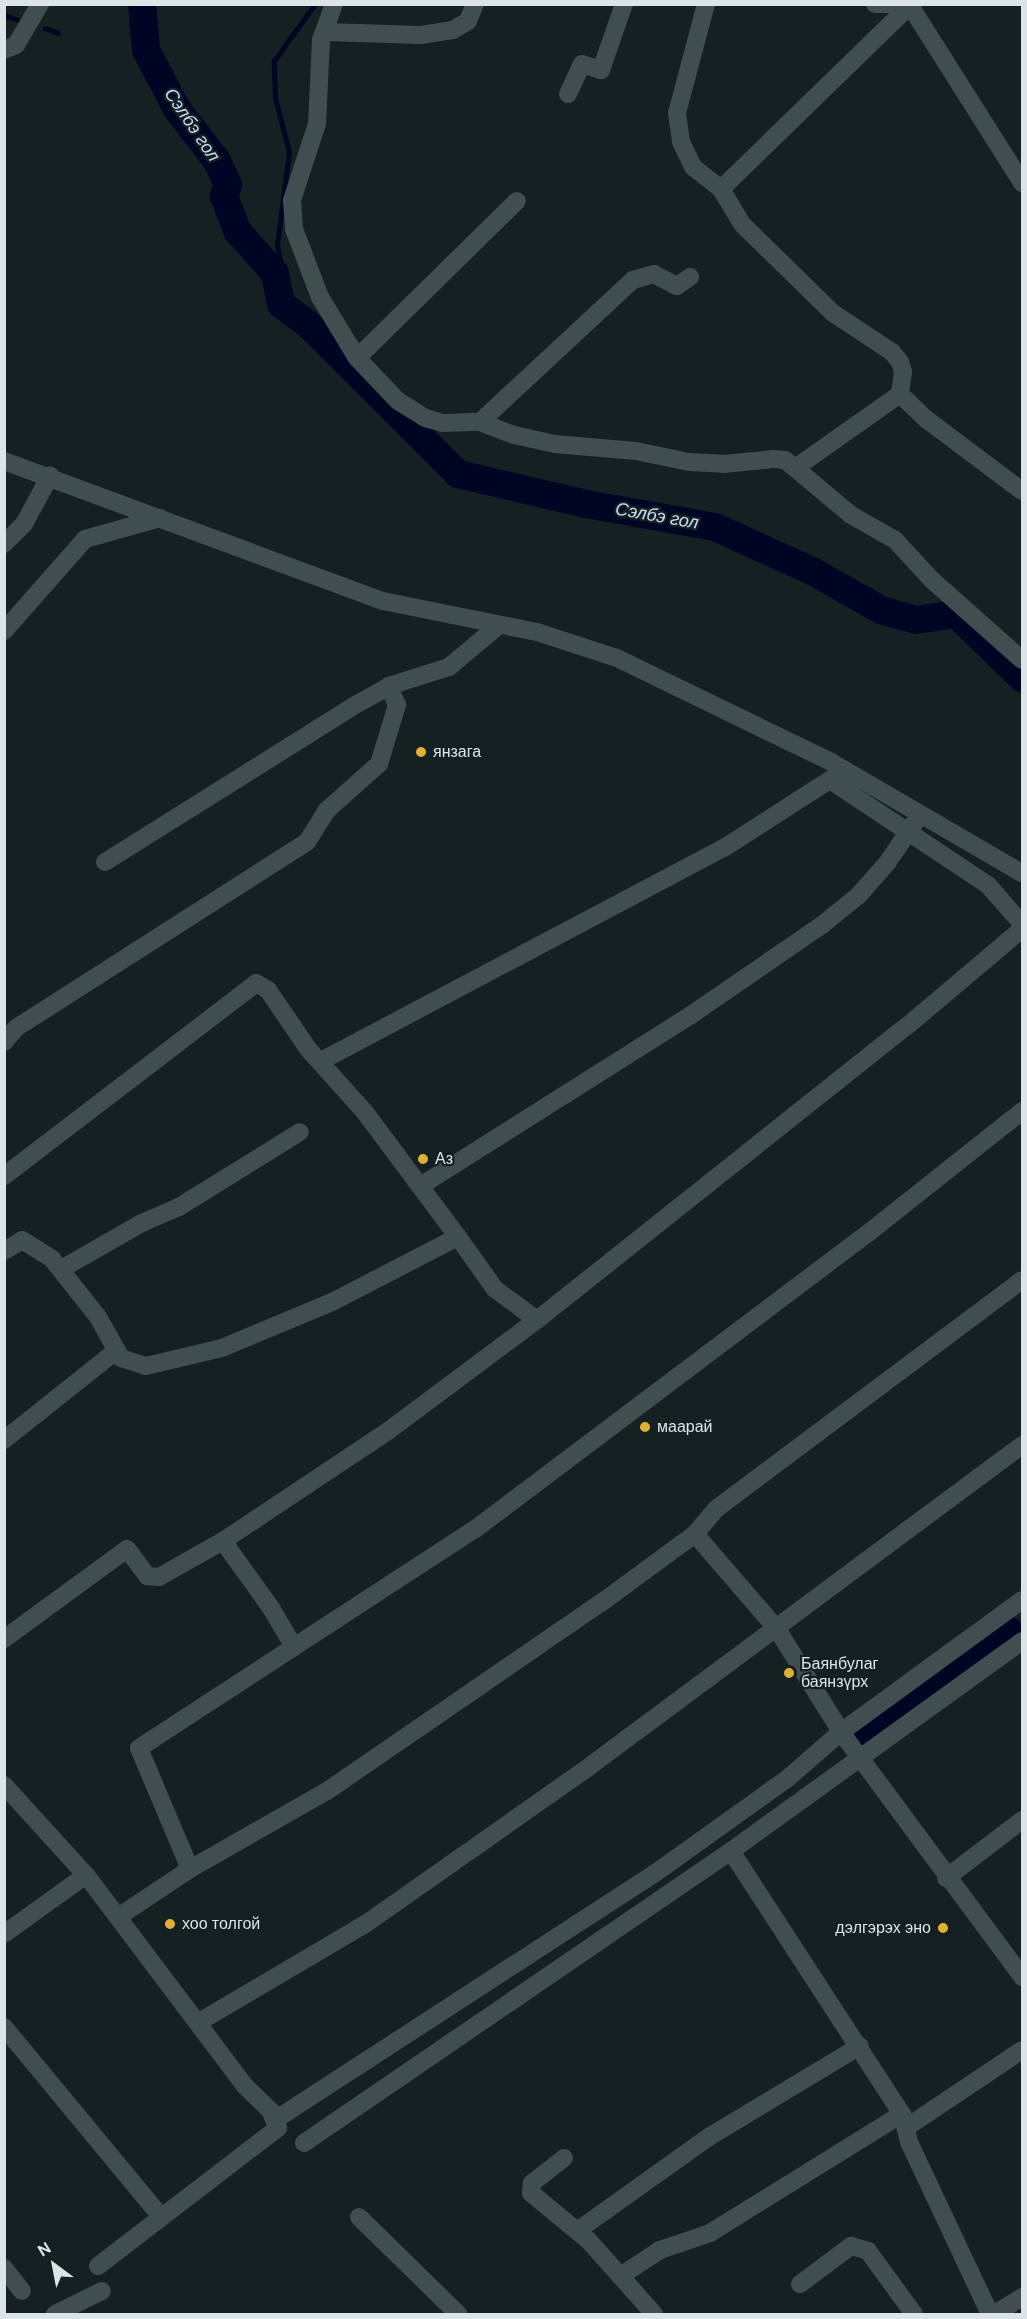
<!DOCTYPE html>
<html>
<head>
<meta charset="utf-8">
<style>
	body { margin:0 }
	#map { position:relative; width:1027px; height:2319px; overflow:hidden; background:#142022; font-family:"DM Sans",sans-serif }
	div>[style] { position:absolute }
	.stream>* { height:4.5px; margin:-2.25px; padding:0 2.25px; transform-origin:2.25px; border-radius:2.25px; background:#000523 }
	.river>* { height:28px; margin:-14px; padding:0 14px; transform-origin:14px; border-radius:14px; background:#000523 }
	.minor>* { height:18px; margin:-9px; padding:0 9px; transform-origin:9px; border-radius:9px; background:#404e50 }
	.dots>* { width:16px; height:16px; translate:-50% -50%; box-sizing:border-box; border:3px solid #142022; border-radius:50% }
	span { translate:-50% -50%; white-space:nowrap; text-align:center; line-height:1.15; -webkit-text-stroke:4.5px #142022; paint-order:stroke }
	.poi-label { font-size:16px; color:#dce4e5 }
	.left { translate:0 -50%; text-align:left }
	.right { translate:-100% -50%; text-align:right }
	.water-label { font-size:18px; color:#c8dbf4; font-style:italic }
	.frame { position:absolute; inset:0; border:6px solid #dce4e5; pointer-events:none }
	.north { position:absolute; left:24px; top:2235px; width:60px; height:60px; -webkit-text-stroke:4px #142022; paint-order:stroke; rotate:328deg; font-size:16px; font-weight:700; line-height:24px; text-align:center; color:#dce4e5 }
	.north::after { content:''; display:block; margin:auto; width:21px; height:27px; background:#dce4e5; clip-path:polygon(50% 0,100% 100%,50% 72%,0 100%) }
</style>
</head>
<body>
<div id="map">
	<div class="stream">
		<div style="left:4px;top:15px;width:18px;rotate:19deg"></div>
		<div style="left:45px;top:28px;width:14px;rotate:21deg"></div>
		<div style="left:308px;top:324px;width:39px;rotate:-125deg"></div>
		<div style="left:286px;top:292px;width:48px;rotate:-100.8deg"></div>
		<div style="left:277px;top:245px;width:94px;rotate:-82.6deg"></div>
		<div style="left:289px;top:152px;width:56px;rotate:-104.5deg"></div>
		<div style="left:275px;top:98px;width:37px;rotate:-92deg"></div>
		<div style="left:274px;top:61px;width:70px;rotate:-54.3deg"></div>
	</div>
	<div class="river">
		<div style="left:142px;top:4px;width:46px;rotate:85deg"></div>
		<div style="left:146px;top:50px;width:67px;rotate:62.3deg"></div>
		<div style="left:177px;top:109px;width:66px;rotate:52.4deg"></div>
		<div style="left:217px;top:161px;width:26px;rotate:65deg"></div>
		<div style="left:228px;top:185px;width:12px;rotate:110deg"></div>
		<div style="left:224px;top:196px;width:39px;rotate:69deg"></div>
		<div style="left:238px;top:232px;width:55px;rotate:47.9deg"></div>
		<div style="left:275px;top:273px;width:32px;rotate:79deg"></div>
		<div style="left:281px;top:304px;width:34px;rotate:37deg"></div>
		<div style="left:308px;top:324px;width:212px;rotate:45deg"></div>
		<div style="left:458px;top:474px;width:131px;rotate:13.2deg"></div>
		<div style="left:586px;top:504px;width:131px;rotate:10.1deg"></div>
		<div style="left:715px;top:527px;width:109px;rotate:24.4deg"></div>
		<div style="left:814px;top:572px;width:77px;rotate:29.6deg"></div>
		<div style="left:881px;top:610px;width:35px;rotate:16deg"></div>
		<div style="left:915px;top:620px;width:41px;rotate:-8.3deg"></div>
		<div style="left:956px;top:614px;width:92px;rotate:44.1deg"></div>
		<div style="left:862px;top:1736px;width:181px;rotate:-35.4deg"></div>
	</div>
	<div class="minor">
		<div style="left:334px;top:4px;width:38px;rotate:110deg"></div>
		<div style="left:321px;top:40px;width:84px;rotate:92.7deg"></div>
		<div style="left:317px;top:124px;width:80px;rotate:108.2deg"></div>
		<div style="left:292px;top:200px;width:29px;rotate:86deg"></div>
		<div style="left:294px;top:229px;width:73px;rotate:69.1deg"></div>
		<div style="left:320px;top:297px;width:71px;rotate:58.8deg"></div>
		<div style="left:357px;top:358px;width:224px;rotate:-44.5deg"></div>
		<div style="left:706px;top:4px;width:113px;rotate:104.9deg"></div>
		<div style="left:677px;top:113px;width:29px;rotate:82deg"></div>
		<div style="left:681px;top:142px;width:28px;rotate:64deg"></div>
		<div style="left:693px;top:167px;width:36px;rotate:38deg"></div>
		<div style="left:721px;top:189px;width:41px;rotate:59deg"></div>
		<div style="left:742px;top:224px;width:127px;rotate:44.4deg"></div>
		<div style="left:833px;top:313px;width:71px;rotate:33.5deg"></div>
		<div style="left:892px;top:352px;width:13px;rotate:51deg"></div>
		<div style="left:900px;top:362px;width:10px;rotate:73deg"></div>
		<div style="left:903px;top:372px;width:22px;rotate:98deg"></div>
		<div style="left:900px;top:394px;width:36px;rotate:44deg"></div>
		<div style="left:926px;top:419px;width:120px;rotate:36.9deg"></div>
		<div style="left:875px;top:4px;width:14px"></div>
		<div style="left:909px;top:4px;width:212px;rotate:57.7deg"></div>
		<div style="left:326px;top:32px;width:95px;rotate:1.8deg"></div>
		<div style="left:421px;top:35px;width:32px;rotate:-9deg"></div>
		<div style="left:453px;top:30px;width:17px;rotate:-31deg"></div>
		<div style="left:468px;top:21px;width:18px;rotate:-68deg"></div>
		<div style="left:4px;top:50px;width:13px;rotate:-23deg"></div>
		<div style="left:16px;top:45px;width:48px;rotate:-59.7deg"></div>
		<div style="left:568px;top:94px;width:33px;rotate:-65deg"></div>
		<div style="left:582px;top:64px;width:20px;rotate:18deg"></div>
		<div style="left:601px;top:70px;width:70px;rotate:-70.8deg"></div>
		<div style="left:721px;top:189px;width:265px;rotate:-44.2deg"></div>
		<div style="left:357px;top:358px;width:59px;rotate:46.4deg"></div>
		<div style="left:398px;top:401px;width:32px;rotate:32deg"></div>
		<div style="left:425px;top:418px;width:18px;rotate:16deg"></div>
		<div style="left:442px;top:423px;width:38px;rotate:-2deg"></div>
		<div style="left:480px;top:422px;width:36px;rotate:21deg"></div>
		<div style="left:514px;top:435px;width:42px;rotate:12.4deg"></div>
		<div style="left:555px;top:444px;width:81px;rotate:4.9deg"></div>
		<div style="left:636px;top:451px;width:54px;rotate:11.7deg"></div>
		<div style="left:689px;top:462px;width:35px;rotate:3deg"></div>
		<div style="left:724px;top:464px;width:49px;rotate:-5.8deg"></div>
		<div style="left:773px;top:459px;width:12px;rotate:5deg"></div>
		<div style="left:785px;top:460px;width:13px;rotate:39deg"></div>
		<div style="left:900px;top:394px;width:128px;rotate:144.8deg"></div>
		<div style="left:795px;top:468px;width:73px;rotate:40deg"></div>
		<div style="left:851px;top:515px;width:51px;rotate:29.6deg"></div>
		<div style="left:895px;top:540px;width:54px;rotate:47.2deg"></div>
		<div style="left:932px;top:580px;width:120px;rotate:41.6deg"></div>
		<div style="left:480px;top:422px;width:209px;rotate:-42.9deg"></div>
		<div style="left:633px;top:280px;width:22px;rotate:-16deg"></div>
		<div style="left:654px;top:274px;width:26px;rotate:28deg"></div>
		<div style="left:677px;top:286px;width:16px;rotate:-35deg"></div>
		<div style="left:4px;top:461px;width:404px;rotate:20.3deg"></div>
		<div style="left:383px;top:601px;width:157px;rotate:11.4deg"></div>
		<div style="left:537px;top:632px;width:84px;rotate:18deg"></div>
		<div style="left:617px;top:658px;width:238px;rotate:25.9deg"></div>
		<div style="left:831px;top:762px;width:221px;rotate:30.2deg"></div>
		<div style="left:4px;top:544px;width:28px;rotate:-45deg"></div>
		<div style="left:24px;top:524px;width:55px;rotate:-61.6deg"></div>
		<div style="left:4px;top:631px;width:123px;rotate:-48.6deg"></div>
		<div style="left:85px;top:539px;width:78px;rotate:-15.6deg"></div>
		<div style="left:830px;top:780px;width:190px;rotate:33.6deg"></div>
		<div style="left:988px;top:885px;width:52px;rotate:48.9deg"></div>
		<div style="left:105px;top:862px;width:297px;rotate:-32.1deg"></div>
		<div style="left:357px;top:704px;width:37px;rotate:-29deg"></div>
		<div style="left:389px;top:686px;width:63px;rotate:-17.6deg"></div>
		<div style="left:449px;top:667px;width:64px;rotate:-39.9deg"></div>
		<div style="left:4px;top:1042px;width:18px;rotate:-49deg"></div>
		<div style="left:16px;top:1028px;width:345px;rotate:-32.6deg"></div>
		<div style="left:307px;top:842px;width:36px;rotate:-58deg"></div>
		<div style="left:326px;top:811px;width:71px;rotate:-41.6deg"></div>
		<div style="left:379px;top:764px;width:62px;rotate:-73deg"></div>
		<div style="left:397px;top:705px;width:21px;rotate:-113deg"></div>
		<div style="left:321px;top:1061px;width:456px;rotate:-27.9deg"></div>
		<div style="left:724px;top:848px;width:144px;rotate:-32.8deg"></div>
		<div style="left:4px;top:1176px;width:317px;rotate:-37.4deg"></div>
		<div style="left:256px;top:983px;width:14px;rotate:30deg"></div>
		<div style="left:268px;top:990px;width:73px;rotate:55.7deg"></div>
		<div style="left:309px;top:1050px;width:82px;rotate:48deg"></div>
		<div style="left:364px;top:1111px;width:157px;rotate:53.3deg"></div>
		<div style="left:422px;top:1185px;width:318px;rotate:-32.3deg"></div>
		<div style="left:691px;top:1015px;width:159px;rotate:-34.5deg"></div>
		<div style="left:822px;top:925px;width:46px;rotate:-38.9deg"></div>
		<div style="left:858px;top:896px;width:44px;rotate:-48.7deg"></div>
		<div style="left:887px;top:863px;width:58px;rotate:-55.5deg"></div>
		<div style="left:4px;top:1251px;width:21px;rotate:-31deg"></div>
		<div style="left:22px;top:1240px;width:36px;rotate:32deg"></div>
		<div style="left:52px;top:1259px;width:74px;rotate:51.6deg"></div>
		<div style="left:98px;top:1317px;width:47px;rotate:60.7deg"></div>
		<div style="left:121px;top:1358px;width:26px;rotate:18deg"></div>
		<div style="left:146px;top:1366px;width:78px;rotate:-13.3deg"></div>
		<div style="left:222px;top:1348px;width:119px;rotate:-22.7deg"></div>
		<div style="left:332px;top:1302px;width:142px;rotate:-27.3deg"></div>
		<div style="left:458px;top:1237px;width:64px;rotate:54.6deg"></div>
		<div style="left:495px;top:1289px;width:52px;rotate:36.4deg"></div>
		<div style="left:63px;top:1268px;width:91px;rotate:-29.7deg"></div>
		<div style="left:142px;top:1223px;width:40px;rotate:-23.4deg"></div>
		<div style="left:179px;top:1207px;width:142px;rotate:-31.8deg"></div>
		<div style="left:4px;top:1440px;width:143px;rotate:-38.5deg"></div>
		<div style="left:695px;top:1534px;width:125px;rotate:49.2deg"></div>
		<div style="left:777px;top:1629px;width:121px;rotate:58.1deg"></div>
		<div style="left:841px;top:1732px;width:305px;rotate:53.5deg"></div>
		<div style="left:223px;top:1541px;width:82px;rotate:54.4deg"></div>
		<div style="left:271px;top:1608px;width:45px;rotate:59.5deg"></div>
		<div style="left:4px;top:1639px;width:152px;rotate:-36.2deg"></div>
		<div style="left:127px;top:1549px;width:34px;rotate:53deg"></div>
		<div style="left:147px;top:1576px;width:12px;rotate:5deg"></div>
		<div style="left:159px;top:1577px;width:73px;rotate:-29.4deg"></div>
		<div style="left:223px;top:1541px;width:198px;rotate:-33.7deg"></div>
		<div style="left:388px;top:1431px;width:186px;rotate:-36.7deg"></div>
		<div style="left:537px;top:1320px;width:471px;rotate:-38.5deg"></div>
		<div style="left:906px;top:1027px;width:152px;rotate:-40.2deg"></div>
		<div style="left:4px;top:1785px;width:122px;rotate:47.7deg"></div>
		<div style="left:86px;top:1875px;width:264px;rotate:53deg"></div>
		<div style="left:245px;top:2086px;width:46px;rotate:44.1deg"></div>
		<div style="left:278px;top:2118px;width:448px;rotate:-33deg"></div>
		<div style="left:654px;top:1874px;width:165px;rotate:-35.6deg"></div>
		<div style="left:788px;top:1778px;width:70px;rotate:-41deg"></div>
		<div style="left:841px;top:1732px;width:224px;rotate:-36.1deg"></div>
		<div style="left:731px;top:1851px;width:314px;rotate:57deg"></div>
		<div style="left:902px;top:2114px;width:29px;rotate:76deg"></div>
		<div style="left:909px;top:2142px;width:190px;rotate:64.8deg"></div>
		<div style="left:190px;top:1869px;width:131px;rotate:-112.9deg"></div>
		<div style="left:139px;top:1748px;width:400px;rotate:-33.1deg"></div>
		<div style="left:474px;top:1530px;width:492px;rotate:-37deg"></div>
		<div style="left:867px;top:1234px;width:198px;rotate:-38.4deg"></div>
		<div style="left:946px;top:1878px;width:96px;rotate:-37.3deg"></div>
		<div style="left:118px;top:1917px;width:87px;rotate:-33.7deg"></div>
		<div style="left:190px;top:1869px;width:158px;rotate:-29.7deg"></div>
		<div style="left:327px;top:1791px;width:332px;rotate:-34.5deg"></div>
		<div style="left:601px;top:1603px;width:117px;rotate:-36.3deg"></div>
		<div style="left:695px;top:1534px;width:33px;rotate:-50deg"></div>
		<div style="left:716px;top:1509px;width:382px;rotate:-36.8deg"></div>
		<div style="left:4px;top:1934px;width:101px;rotate:-35.7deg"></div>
		<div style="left:199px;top:2022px;width:191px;rotate:-30.5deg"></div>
		<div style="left:364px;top:1925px;width:276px;rotate:-35.1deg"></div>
		<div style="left:590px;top:1766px;width:538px;rotate:-36.61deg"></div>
		<div style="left:4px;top:2027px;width:246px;rotate:50.4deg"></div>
		<div style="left:907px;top:2127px;width:138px;rotate:-33.8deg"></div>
		<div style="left:304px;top:2143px;width:517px;rotate:-34.37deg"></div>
		<div style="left:731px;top:1851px;width:359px;rotate:-35.8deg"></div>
		<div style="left:564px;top:2158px;width:41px;rotate:142deg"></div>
		<div style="left:532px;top:2183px;width:10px;rotate:96deg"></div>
		<div style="left:531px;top:2193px;width:75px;rotate:39.6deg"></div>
		<div style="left:589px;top:2241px;width:98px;rotate:48.3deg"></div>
		<div style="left:359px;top:2217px;width:139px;rotate:44.4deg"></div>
		<div style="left:577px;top:2231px;width:162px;rotate:-35.5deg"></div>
		<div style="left:709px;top:2137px;width:176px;rotate:-31.1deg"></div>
		<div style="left:98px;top:2266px;width:227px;rotate:-37.5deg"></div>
		<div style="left:278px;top:2128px;width:14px;rotate:-115deg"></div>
		<div style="left:4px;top:2268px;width:29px;rotate:52deg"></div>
		<div style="left:622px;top:2275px;width:45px;rotate:-33.3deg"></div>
		<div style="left:660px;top:2250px;width:53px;rotate:-18.8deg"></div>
		<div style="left:710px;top:2233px;width:226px;rotate:-31.8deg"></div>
		<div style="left:800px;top:2284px;width:64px;rotate:-36.7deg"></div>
		<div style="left:851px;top:2246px;width:18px;rotate:16deg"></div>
		<div style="left:868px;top:2251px;width:78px;rotate:53.9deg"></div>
		<div style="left:55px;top:2314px;width:52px;rotate:-26.1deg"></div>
		<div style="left:995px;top:2314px;width:32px;rotate:-32deg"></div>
	</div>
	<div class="dots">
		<div style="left:421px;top:752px;background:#e0b034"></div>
		<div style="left:423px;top:1159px;background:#e0b034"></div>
		<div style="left:645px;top:1427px;background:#e0b034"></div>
		<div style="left:789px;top:1673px;background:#e0b034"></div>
		<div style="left:170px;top:1924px;background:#e0b034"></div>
		<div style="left:943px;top:1928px;background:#e0b034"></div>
	</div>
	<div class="poi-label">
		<span class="left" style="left:433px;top:752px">янзага</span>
		<span class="left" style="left:435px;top:1159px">Аз</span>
		<span class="left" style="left:657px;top:1427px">маарай</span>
		<span class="left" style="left:801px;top:1673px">Баянбулаг<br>баянзүрх</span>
		<span class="left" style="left:182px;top:1924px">хоо толгой</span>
		<span class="right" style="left:931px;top:1928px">дэлгэрэх эно</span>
	</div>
	<div class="water-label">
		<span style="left:192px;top:125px;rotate:56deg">Сэлбэ гол</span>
		<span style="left:657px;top:516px;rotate:10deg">Сэлбэ гол</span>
	</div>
	<div class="frame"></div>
	<div class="north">N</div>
</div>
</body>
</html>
